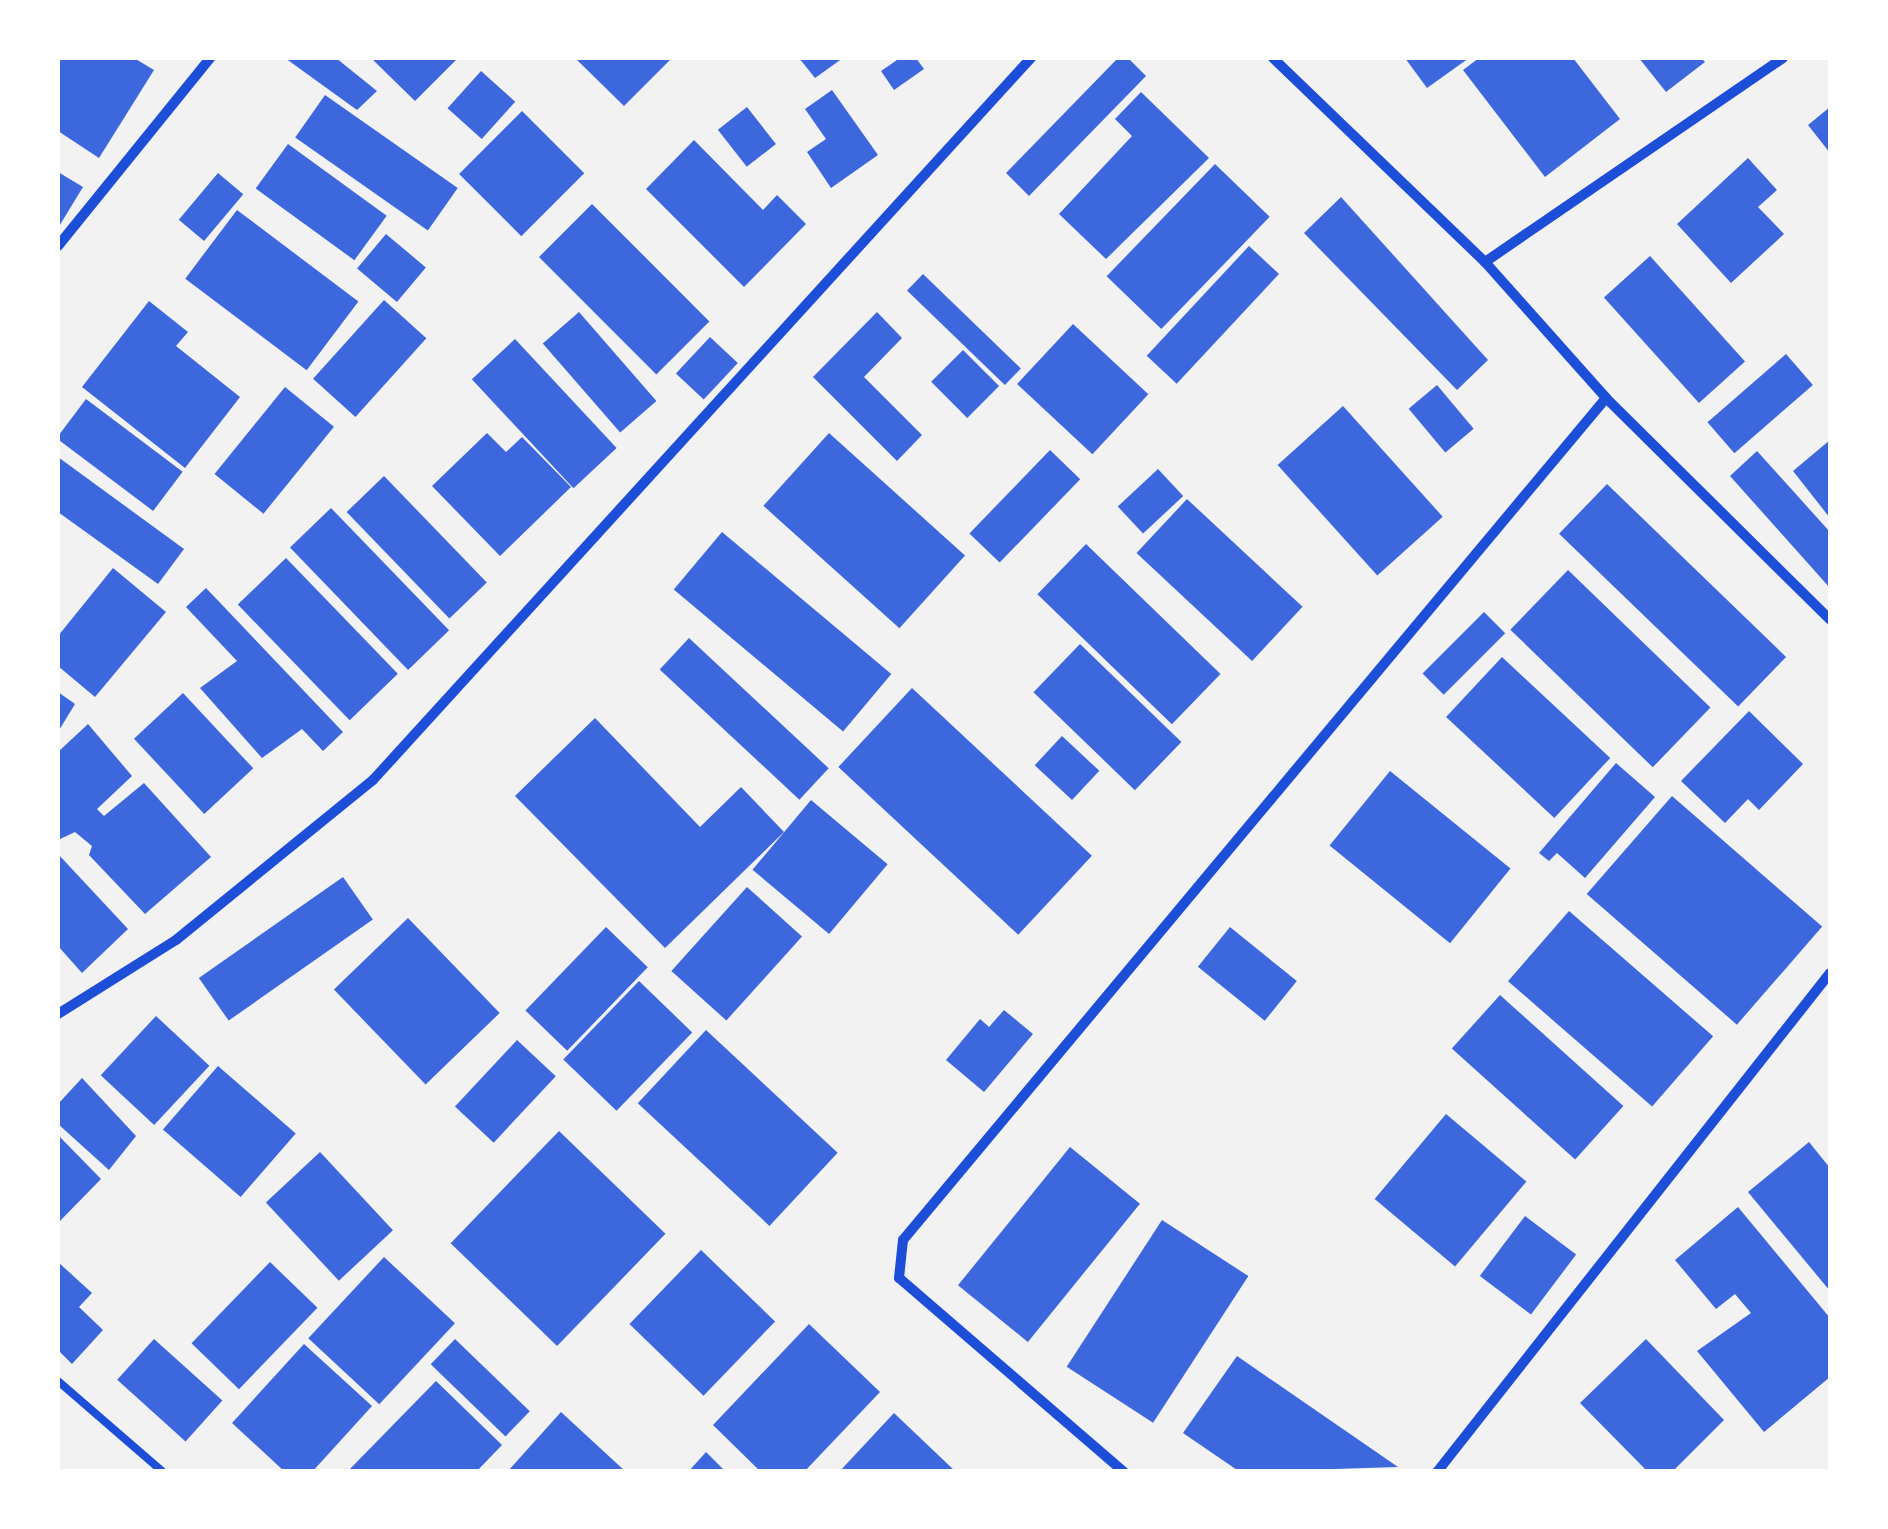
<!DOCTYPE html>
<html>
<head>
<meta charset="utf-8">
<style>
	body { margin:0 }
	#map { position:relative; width:1888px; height:1529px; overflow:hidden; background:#f2f2f2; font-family:"Sofia Sans Condensed",sans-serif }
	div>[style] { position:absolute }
	.building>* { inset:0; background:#3d67dc; transform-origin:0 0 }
	.service>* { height:8px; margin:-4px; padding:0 4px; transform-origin:4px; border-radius:4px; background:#1d4ed8 }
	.minor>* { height:10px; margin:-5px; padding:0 5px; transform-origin:5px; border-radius:5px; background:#1d4ed8 }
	span { translate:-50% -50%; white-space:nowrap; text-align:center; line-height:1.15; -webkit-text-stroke:9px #fff; paint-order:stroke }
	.frame { position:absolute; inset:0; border:60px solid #fff; pointer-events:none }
</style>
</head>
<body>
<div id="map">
	<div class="building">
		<div style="clip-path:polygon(58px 58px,134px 58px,154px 70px,99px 158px,58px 131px)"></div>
		<div style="clip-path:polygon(285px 58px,336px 58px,377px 91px,357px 110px)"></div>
		<div style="clip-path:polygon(371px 58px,458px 58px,415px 101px)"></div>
		<div style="clip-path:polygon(575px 58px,672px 58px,624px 106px)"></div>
		<div style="clip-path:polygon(799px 58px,843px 58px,815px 78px)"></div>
		<div style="clip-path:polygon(900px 58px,916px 58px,924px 69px,894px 90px,881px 71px)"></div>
		<div style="clip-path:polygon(1118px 58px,1128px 58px,1146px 76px,1029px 196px,1006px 173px)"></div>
		<div style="clip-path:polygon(1405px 58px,1469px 58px,1427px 88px)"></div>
		<div style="clip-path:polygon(1479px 58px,1573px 58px,1620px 119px,1545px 177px,1463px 70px)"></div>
		<div style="clip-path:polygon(1639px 58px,1701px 58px,1705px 62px,1666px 92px)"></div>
		<div style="left:481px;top:71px;width:46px;height:50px;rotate:42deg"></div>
		<div style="clip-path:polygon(832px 90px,878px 155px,831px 188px,807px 152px,826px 139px,805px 109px)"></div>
		<div style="clip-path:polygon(1141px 92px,1209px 158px,1106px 259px,1059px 214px,1132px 136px,1115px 119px)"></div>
		<div style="left:325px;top:95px;width:162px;height:52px;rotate:35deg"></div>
		<div style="left:747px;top:107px;width:47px;height:37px;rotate:52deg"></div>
		<div style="clip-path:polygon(1830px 107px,1830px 153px,1808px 125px)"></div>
		<div style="left:522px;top:111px;width:88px;height:89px;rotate:45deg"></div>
		<div style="clip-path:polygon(694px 140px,763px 210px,777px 195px,806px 224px,744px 287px,646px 189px)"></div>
		<div style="left:288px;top:144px;width:122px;height:55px;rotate:36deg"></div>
		<div style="clip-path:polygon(1748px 158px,1777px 190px,1758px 207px,1784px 234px,1731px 283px,1677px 224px)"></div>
		<div style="left:1215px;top:164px;width:76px;height:156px;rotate:44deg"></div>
		<div style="clip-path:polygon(58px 172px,83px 187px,58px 228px)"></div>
		<div style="left:218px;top:173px;width:33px;height:61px;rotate:40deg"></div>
		<div style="clip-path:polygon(1341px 197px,1488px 360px,1457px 390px,1304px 233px)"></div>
		<div style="left:592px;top:204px;width:166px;height:75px;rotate:45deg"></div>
		<div style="left:237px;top:210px;width:152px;height:86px;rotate:37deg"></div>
		<div style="left:386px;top:234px;width:52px;height:45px;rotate:40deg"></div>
		<div style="left:1249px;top:246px;width:41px;height:150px;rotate:43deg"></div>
		<div style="left:1650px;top:256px;width:142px;height:62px;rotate:48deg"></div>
		<div style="left:923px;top:274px;width:136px;height:23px;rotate:44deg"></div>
		<div style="left:384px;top:300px;width:57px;height:106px;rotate:42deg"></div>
		<div style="clip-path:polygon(149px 301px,188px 332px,176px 346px,240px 397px,185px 468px,82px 387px)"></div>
		<div style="left:579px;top:312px;width:118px;height:48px;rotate:49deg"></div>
		<div style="clip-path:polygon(877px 312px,902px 338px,864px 377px,922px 435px,897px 461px,813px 377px)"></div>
		<div style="left:1073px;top:324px;width:103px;height:82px;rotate:43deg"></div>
		<div style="left:710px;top:337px;width:38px;height:50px;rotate:43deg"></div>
		<div style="left:515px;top:339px;width:149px;height:59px;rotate:47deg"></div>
		<div style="left:963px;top:350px;width:51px;height:45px;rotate:45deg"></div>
		<div style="left:1786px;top:354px;width:41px;height:104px;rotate:49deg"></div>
		<div style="left:1437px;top:385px;width:57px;height:37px;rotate:50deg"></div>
		<div style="left:285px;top:387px;width:63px;height:112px;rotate:39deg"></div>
		<div style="left:86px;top:399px;width:121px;height:49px;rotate:37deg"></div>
		<div style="left:1343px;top:406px;width:149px;height:88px;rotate:48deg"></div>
		<div style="clip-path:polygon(487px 433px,506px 452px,522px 437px,571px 487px,500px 556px,432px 486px)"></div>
		<div style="left:829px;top:433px;width:183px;height:98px;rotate:42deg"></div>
		<div style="clip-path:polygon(1830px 440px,1830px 518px,1793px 471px)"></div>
		<div style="left:1050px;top:450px;width:42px;height:116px;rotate:44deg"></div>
		<div style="clip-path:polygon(1757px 451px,1830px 532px,1830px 588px,1730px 476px)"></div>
		<div style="clip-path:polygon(58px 457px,184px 549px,158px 584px,58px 512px)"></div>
		<div style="left:1158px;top:469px;width:37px;height:55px;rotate:47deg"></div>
		<div style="left:384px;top:476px;width:148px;height:52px;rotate:46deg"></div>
		<div style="left:1607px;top:484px;width:249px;height:69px;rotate:44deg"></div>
		<div style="left:1187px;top:499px;width:158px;height:74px;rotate:43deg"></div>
		<div style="left:331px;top:508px;width:170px;height:57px;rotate:46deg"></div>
		<div style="left:722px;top:532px;width:221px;height:75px;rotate:40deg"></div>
		<div style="left:1086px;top:544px;width:187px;height:70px;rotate:44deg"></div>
		<div style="left:286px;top:558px;width:161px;height:67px;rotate:46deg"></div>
		<div style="clip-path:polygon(113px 568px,166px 612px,95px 697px,58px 666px,58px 636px)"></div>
		<div style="left:1568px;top:570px;width:198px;height:83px;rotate:44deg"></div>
		<div style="clip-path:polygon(206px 588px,343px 732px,323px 751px,302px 729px,262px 758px,200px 688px,237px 661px,186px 607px)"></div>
		<div style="left:1484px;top:612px;width:30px;height:87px;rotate:45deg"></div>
		<div style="left:689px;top:638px;width:191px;height:43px;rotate:43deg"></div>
		<div style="left:1080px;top:644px;width:141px;height:67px;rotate:44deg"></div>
		<div style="left:1502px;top:657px;width:148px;height:82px;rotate:43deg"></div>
		<div style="left:912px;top:688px;width:246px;height:108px;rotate:43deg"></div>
		<div style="clip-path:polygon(58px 692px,75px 704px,58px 732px)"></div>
		<div style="left:183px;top:693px;width:103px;height:67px;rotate:47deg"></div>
		<div style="clip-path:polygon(1749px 711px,1803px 764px,1759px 810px,1748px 799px,1725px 823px,1681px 781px)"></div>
		<div style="clip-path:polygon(595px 718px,700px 827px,741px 787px,784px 832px,665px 948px,515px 796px)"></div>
		<div style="clip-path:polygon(88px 724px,132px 776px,97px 809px,104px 816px,144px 783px,211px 857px,145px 914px,89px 855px,92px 846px,75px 832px,58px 840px,58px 752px)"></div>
		<div style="left:1062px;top:736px;width:51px;height:40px;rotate:43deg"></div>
		<div style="clip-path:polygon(1616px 763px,1655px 797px,1585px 878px,1557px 853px,1549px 861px,1539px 853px)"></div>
		<div style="left:1390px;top:771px;width:155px;height:96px;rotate:39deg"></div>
		<div style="left:1672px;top:796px;width:199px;height:130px;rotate:41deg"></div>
		<div style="left:811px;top:800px;width:100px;height:91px;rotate:40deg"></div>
		<div style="clip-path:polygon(58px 854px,128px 929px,82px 973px,58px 946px)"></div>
		<div style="left:343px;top:877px;width:52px;height:176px;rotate:55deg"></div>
		<div style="left:747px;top:887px;width:74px;height:113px;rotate:42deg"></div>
		<div style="left:1569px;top:911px;width:191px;height:93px;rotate:41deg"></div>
		<div style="left:408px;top:918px;width:132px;height:103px;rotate:46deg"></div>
		<div style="left:606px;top:927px;width:58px;height:116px;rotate:44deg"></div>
		<div style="left:1230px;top:927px;width:86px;height:51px;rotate:39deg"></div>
		<div style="left:639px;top:981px;width:74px;height:109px;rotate:44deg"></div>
		<div style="left:1500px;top:995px;width:166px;height:72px;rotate:42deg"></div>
		<div style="clip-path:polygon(1004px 1010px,1033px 1034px,984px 1092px,946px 1060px,980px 1019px,989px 1027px)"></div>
		<div style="left:156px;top:1016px;width:73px;height:81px;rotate:43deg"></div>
		<div style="left:706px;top:1030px;width:180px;height:100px;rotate:43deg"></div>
		<div style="left:517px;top:1040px;width:53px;height:91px;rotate:43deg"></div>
		<div style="left:218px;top:1066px;width:103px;height:84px;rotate:41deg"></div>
		<div style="clip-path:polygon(82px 1078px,136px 1136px,109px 1170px,58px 1124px,58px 1104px)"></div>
		<div style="left:1446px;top:1114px;width:105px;height:111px;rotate:40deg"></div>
		<div style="left:559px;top:1131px;width:148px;height:156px;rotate:44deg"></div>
		<div style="clip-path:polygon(58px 1135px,101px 1179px,58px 1223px)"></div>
		<div style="clip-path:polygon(1809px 1142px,1830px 1168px,1830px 1291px,1748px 1192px)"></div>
		<div style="left:1070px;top:1147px;width:90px;height:178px;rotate:39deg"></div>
		<div style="left:320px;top:1152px;width:107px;height:74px;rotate:47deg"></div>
		<div style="clip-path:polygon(1738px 1207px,1830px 1318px,1830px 1377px,1764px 1432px,1697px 1351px,1751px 1313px,1735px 1294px,1716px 1309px,1675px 1260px)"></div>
		<div style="left:1525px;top:1216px;width:64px;height:75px;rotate:37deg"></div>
		<div style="left:1162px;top:1220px;width:103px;height:175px;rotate:33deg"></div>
		<div style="left:701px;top:1250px;width:103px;height:103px;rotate:44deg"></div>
		<div style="left:384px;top:1257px;width:97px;height:111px;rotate:43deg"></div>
		<div style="clip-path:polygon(58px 1262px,92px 1293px,79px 1307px,103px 1330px,72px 1364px,58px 1350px)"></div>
		<div style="left:270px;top:1262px;width:66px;height:113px;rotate:44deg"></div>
		<div style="clip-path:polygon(809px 1324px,880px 1392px,804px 1472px,761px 1472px,713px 1425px)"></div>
		<div style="left:154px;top:1339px;width:92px;height:55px;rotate:42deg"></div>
		<div style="left:455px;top:1339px;width:104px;height:35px;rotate:44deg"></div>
		<div style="clip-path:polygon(1646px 1339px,1724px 1420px,1672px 1472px,1648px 1472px,1580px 1403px)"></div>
		<div style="clip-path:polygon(304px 1344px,372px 1406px,312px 1472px,285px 1472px,232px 1423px)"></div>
		<div style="clip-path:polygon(1237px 1356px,1398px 1467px,1240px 1472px,1183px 1433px)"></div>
		<div style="clip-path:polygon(436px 1381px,502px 1445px,476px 1472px,347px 1472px)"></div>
		<div style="clip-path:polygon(561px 1412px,626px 1472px,507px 1472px)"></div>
		<div style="clip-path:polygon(894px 1413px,956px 1472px,839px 1472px)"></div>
		<div style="clip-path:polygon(706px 1452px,726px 1472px,688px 1472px)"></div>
	</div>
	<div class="service">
		<div style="left:58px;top:1381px;width:139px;rotate:40.9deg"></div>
	</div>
	<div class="minor">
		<div style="left:1273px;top:58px;width:294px;rotate:43.9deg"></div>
		<div style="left:1485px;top:262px;width:182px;rotate:48.3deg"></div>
		<div style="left:1606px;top:398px;width:315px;rotate:44.7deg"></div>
		<div style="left:58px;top:246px;width:242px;rotate:-51deg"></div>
		<div style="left:1485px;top:262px;width:361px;rotate:-34.4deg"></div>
		<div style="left:58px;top:1014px;width:139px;rotate:-32.1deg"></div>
		<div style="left:176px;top:940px;width:254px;rotate:-39.1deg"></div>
		<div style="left:373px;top:780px;width:977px;rotate:-47.66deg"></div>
		<div style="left:1124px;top:1472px;width:297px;rotate:-139.2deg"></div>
		<div style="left:899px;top:1278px;width:38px;rotate:-84deg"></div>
		<div style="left:903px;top:1240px;width:1097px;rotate:-50.14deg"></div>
		<div style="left:1437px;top:1472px;width:635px;rotate:-51.78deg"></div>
	</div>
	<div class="frame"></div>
</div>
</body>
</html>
